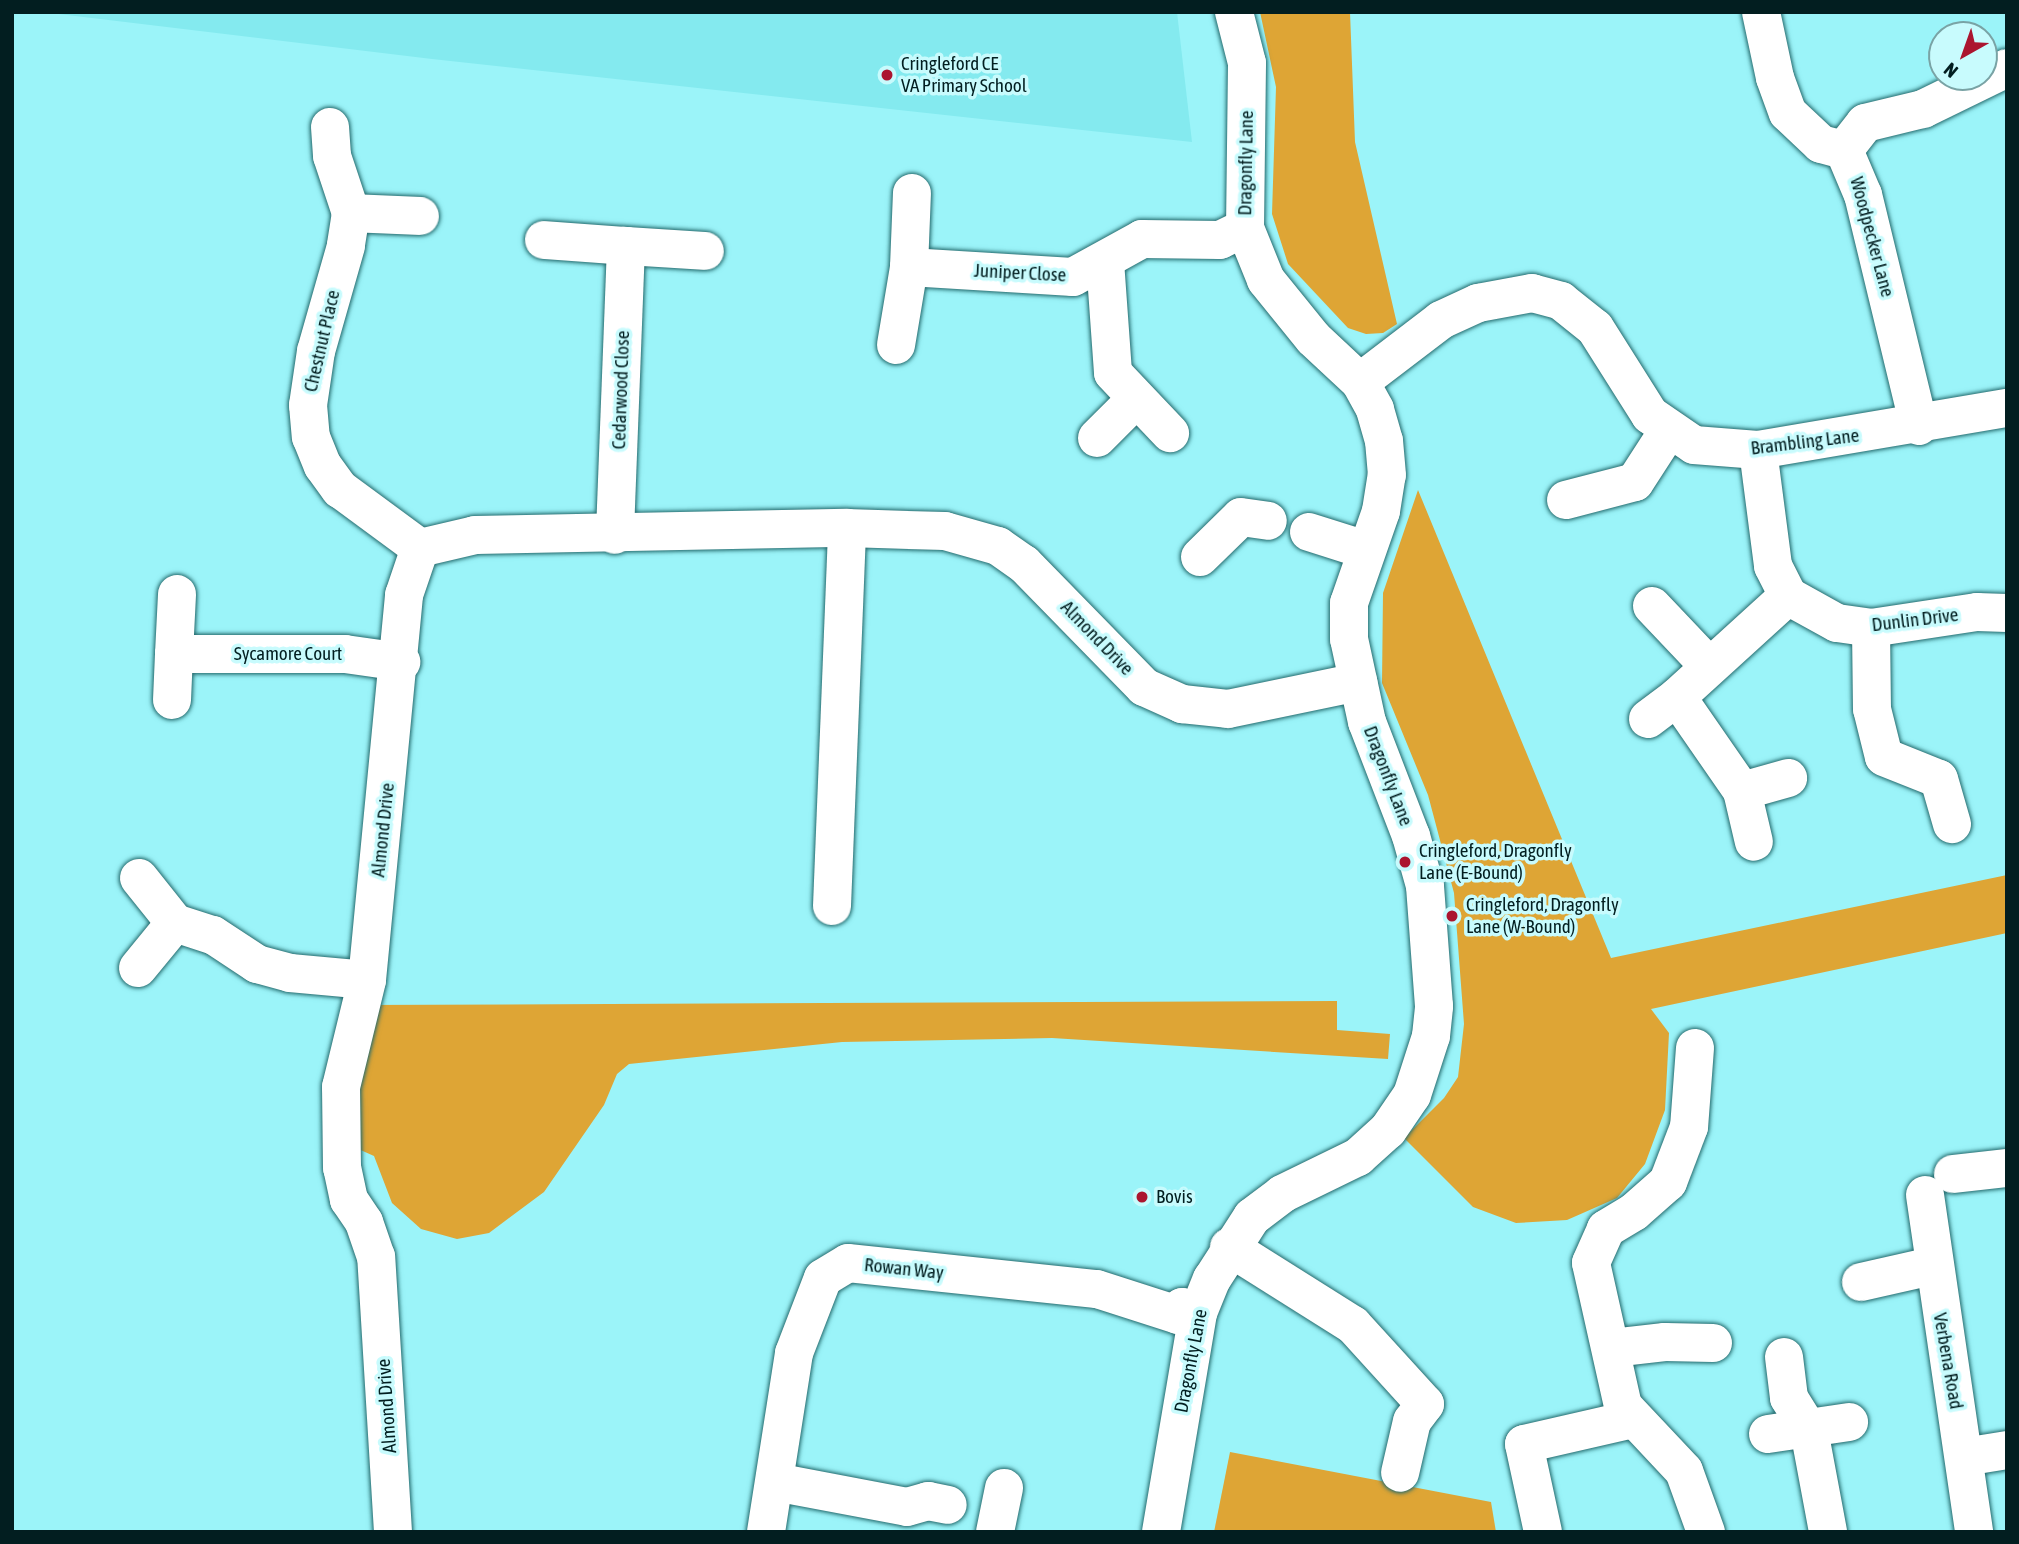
<!DOCTYPE html>
<html>
<head>
<meta charset="utf-8">
<style>
	body { margin:0 }
	#map { position:relative; width:2019px; height:1544px; overflow:hidden; background:#9bf4f9; font-family:"Asap Condensed",sans-serif }
	div>[style] { position:absolute }
	.built>* { inset:0; background:#84eaef }
	.green>* { inset:0; background:#dea535 }
	.roads { filter:drop-shadow(0 0 2px #246a6d) drop-shadow(0 0 2px #246a6d) }
	.minor>* { height:38px; margin:-19px; padding:0 19px; transform-origin:19px; border-radius:19px; background:#fff }
	.dots>* { width:19px; height:19px; translate:-50% -50%; box-sizing:border-box; border:4px solid #c8fbfd; border-radius:50% }
	span { translate:-50% -50%; white-space:nowrap; text-align:center; line-height:1.15; -webkit-text-stroke:7px #c8fbfd; paint-order:stroke }
	.poi-label { font-size:19px; color:#021e20 }
	.left { translate:0 -50%; text-align:left }
	.street-label { font-size:19px; color:#021e20 }
	.frame { position:absolute; inset:0; border:14px solid #021e20; pointer-events:none }
	.north { position:absolute; left:1928px; top:21px; width:70px; height:70px; box-sizing:border-box; background:#c8fbfd; border:2px solid #79a3a5; border-radius:50%; rotate:220deg; font-size:19px; font-weight:700; line-height:28px; text-align:center; color:#021e20 }
	.north::after { content:''; display:block; margin:auto; width:24px; height:32px; background:#ab152f; clip-path:polygon(50% 0,100% 100%,50% 72%,0 100%) }
</style>
</head>
<body>
<div id="map">
	<div class="built">
		<div style="clip-path:polygon(42px 12px,1177px 12px,1192px 142px,432px 59px)"></div>
	</div>
	<div class="green">
		<div style="clip-path:polygon(1260px 12px,1350px 12px,1355px 142px,1397px 324px,1383px 333px,1366px 334px,1348px 328px,1288px 264px,1272px 214px,1276px 87px)"></div>
		<div style="clip-path:polygon(1418px 490px,1611px 958px,2007px 875px,2007px 933px,1651px 1009px,1669px 1033px,1665px 1110px,1645px 1164px,1617px 1198px,1567px 1220px,1516px 1223px,1473px 1207px,1404px 1138px,1444px 1098px,1458px 1077px,1464px 1024px,1454px 893px,1428px 795px,1382px 683px,1383px 593px)"></div>
		<div style="clip-path:polygon(1337px 1001px,1337px 1030px,1390px 1034px,1388px 1059px,1052px 1038px,842px 1042px,629px 1064px,617px 1074px,604px 1105px,544px 1192px,489px 1233px,457px 1239px,421px 1229px,392px 1203px,374px 1156px,356px 1148px,357px 1005px)"></div>
		<div style="clip-path:polygon(1230px 1452px,1491px 1502px,1496px 1532px,1214px 1532px)"></div>
	</div>
	<div class="roads">
		<div class="minor">
			<div style="left:1761px;top:12px;width:67px;rotate:78deg"></div>
			<div style="left:1775px;top:78px;width:37px;rotate:70deg"></div>
			<div style="left:1788px;top:113px;width:45px;rotate:43.2deg"></div>
			<div style="left:1821px;top:144px;width:24px;rotate:15deg"></div>
			<div style="left:330px;top:127px;width:29px;rotate:86deg"></div>
			<div style="left:332px;top:156px;width:60px;rotate:71.6deg"></div>
			<div style="left:351px;top:213px;width:33px;rotate:99deg"></div>
			<div style="left:346px;top:246px;width:109px;rotate:105.9deg"></div>
			<div style="left:316px;top:351px;width:55px;rotate:98.4deg"></div>
			<div style="left:308px;top:405px;width:32px;rotate:85deg"></div>
			<div style="left:311px;top:437px;width:31px;rotate:68deg"></div>
			<div style="left:323px;top:466px;width:29px;rotate:54deg"></div>
			<div style="left:340px;top:489px;width:99px;rotate:36.4deg"></div>
			<div style="left:351px;top:213px;width:69px;rotate:2.5deg"></div>
			<div style="left:544px;top:240px;width:82px;rotate:4.2deg"></div>
			<div style="left:626px;top:246px;width:289px;rotate:92.2deg"></div>
			<div style="left:626px;top:246px;width:79px;rotate:3.6deg"></div>
			<div style="left:1105px;top:261px;width:112px;rotate:85.9deg"></div>
			<div style="left:1113px;top:373px;width:83px;rotate:46.5deg"></div>
			<div style="left:909px;top:267px;width:74px;rotate:-87.7deg"></div>
			<div style="left:896px;top:345px;width:79px;rotate:-80.5deg"></div>
			<div style="left:909px;top:267px;width:164px;rotate:3.5deg"></div>
			<div style="left:1073px;top:277px;width:79px;rotate:-28.8deg"></div>
			<div style="left:1142px;top:239px;width:78px;rotate:0.7deg"></div>
			<div style="left:1220px;top:240px;width:28px;rotate:-26deg"></div>
			<div style="left:1360px;top:382px;width:102px;rotate:-37.4deg"></div>
			<div style="left:1441px;top:320px;width:41px;rotate:-24.7deg"></div>
			<div style="left:1478px;top:303px;width:55px;rotate:-10.5deg"></div>
			<div style="left:1532px;top:293px;width:30px;rotate:15deg"></div>
			<div style="left:1561px;top:301px;width:43px;rotate:38.5deg"></div>
			<div style="left:1595px;top:328px;width:103px;rotate:57.7deg"></div>
			<div style="left:1650px;top:415px;width:53px;rotate:34.3deg"></div>
			<div style="left:1694px;top:445px;width:64px;rotate:4.5deg"></div>
			<div style="left:1758px;top:450px;width:253px;rotate:-9.6deg"></div>
			<div style="left:1919px;top:426px;width:238px;rotate:-103.6deg"></div>
			<div style="left:1863px;top:195px;width:49px;rotate:-112.9deg"></div>
			<div style="left:1844px;top:150px;width:34px;rotate:-52deg"></div>
			<div style="left:1865px;top:123px;width:60px;rotate:-13.6deg"></div>
			<div style="left:1923px;top:109px;width:93px;rotate:-26deg"></div>
			<div style="left:1097px;top:438px;width:54px;rotate:-45deg"></div>
			<div style="left:1758px;top:450px;width:117px;rotate:82.6deg"></div>
			<div style="left:1773px;top:566px;width:34px;rotate:63deg"></div>
			<div style="left:1788px;top:596px;width:56px;rotate:28.9deg"></div>
			<div style="left:1837px;top:623px;width:34px;rotate:8deg"></div>
			<div style="left:1871px;top:628px;width:107px;rotate:-8.6deg"></div>
			<div style="left:1977px;top:612px;width:30px;rotate:2deg"></div>
			<div style="left:1566px;top:500px;width:71px;rotate:-14.6deg"></div>
			<div style="left:1635px;top:482px;width:61px;rotate:-57.1deg"></div>
			<div style="left:1309px;top:532px;width:60px;rotate:17.5deg"></div>
			<div style="left:1200px;top:557px;width:57px;rotate:-44.3deg"></div>
			<div style="left:1241px;top:517px;width:27px;rotate:8deg"></div>
			<div style="left:1652px;top:606px;width:83px;rotate:46.5deg"></div>
			<div style="left:1871px;top:628px;width:81px;rotate:89.3deg"></div>
			<div style="left:1872px;top:709px;width:49px;rotate:76deg"></div>
			<div style="left:1884px;top:757px;width:59px;rotate:21.8deg"></div>
			<div style="left:1939px;top:779px;width:47px;rotate:73.9deg"></div>
			<div style="left:174px;top:654px;width:60px;rotate:-87.1deg"></div>
			<div style="left:1677px;top:697px;width:114px;rotate:55.3deg"></div>
			<div style="left:1742px;top:791px;width:52px;rotate:76.8deg"></div>
			<div style="left:172px;top:700px;width:46px;rotate:-87.5deg"></div>
			<div style="left:174px;top:654px;width:171px"></div>
			<div style="left:345px;top:654px;width:57px;rotate:8.1deg"></div>
			<div style="left:1648px;top:719px;width:36px;rotate:-37deg"></div>
			<div style="left:1677px;top:697px;width:150px;rotate:-42.3deg"></div>
			<div style="left:1742px;top:791px;width:48px;rotate:-15.8deg"></div>
			<div style="left:139px;top:878px;width:58px;rotate:51.3deg"></div>
			<div style="left:175px;top:923px;width:40px;rotate:18deg"></div>
			<div style="left:213px;top:935px;width:53px;rotate:33.4deg"></div>
			<div style="left:257px;top:964px;width:34px;rotate:15deg"></div>
			<div style="left:290px;top:973px;width:77px;rotate:5.2deg"></div>
			<div style="left:832px;top:906px;width:378px;rotate:-87.7deg"></div>
			<div style="left:138px;top:968px;width:58px;rotate:-50.6deg"></div>
			<div style="left:1695px;top:1048px;width:79px;rotate:94.3deg"></div>
			<div style="left:1689px;top:1127px;width:59px;rotate:110.9deg"></div>
			<div style="left:1668px;top:1182px;width:45px;rotate:138.6deg"></div>
			<div style="left:1634px;top:1212px;width:33px;rotate:149deg"></div>
			<div style="left:1606px;top:1229px;width:37px;rotate:114deg"></div>
			<div style="left:1591px;top:1263px;width:147px;rotate:77.4deg"></div>
			<div style="left:1623px;top:1406px;width:89px;rotate:46.8deg"></div>
			<div style="left:1684px;top:1471px;width:65px;rotate:70.2deg"></div>
			<div style="left:1953px;top:1174px;width:54px;rotate:-6.3deg"></div>
			<div style="left:1925px;top:1195px;width:341px;rotate:81.7deg"></div>
			<div style="left:1229px;top:1247px;width:146px;rotate:32.2deg"></div>
			<div style="left:1353px;top:1325px;width:107px;rotate:47.7deg"></div>
			<div style="left:1425px;top:1404px;width:21px;rotate:127deg"></div>
			<div style="left:1412px;top:1421px;width:53px;rotate:103deg"></div>
			<div style="left:1861px;top:1282px;width:73px;rotate:-12.7deg"></div>
			<div style="left:1612px;top:1348px;width:53px;rotate:-6.5deg"></div>
			<div style="left:1665px;top:1342px;width:48px;rotate:1.2deg"></div>
			<div style="left:1784px;top:1357px;width:41px;rotate:83deg"></div>
			<div style="left:1789px;top:1398px;width:38px;rotate:58deg"></div>
			<div style="left:1809px;top:1430px;width:104px;rotate:79.4deg"></div>
			<div style="left:1768px;top:1434px;width:82px;rotate:-8.4deg"></div>
			<div style="left:1964px;top:1457px;width:44px;rotate:-9.2deg"></div>
			<div style="left:775px;top:1482px;width:134px;rotate:10.7deg"></div>
			<div style="left:907px;top:1507px;width:22px;rotate:-16deg"></div>
			<div style="left:928px;top:1501px;width:20px;rotate:11deg"></div>
			<div style="left:393px;top:1532px;width:276px;rotate:-93.5deg"></div>
			<div style="left:376px;top:1257px;width:37px;rotate:-109deg"></div>
			<div style="left:364px;top:1222px;width:27px;rotate:-124deg"></div>
			<div style="left:349px;top:1200px;width:33px;rotate:-102deg"></div>
			<div style="left:342px;top:1168px;width:81px;rotate:-90.7deg"></div>
			<div style="left:341px;top:1087px;width:110px;rotate:-76.3deg"></div>
			<div style="left:367px;top:980px;width:387px;rotate:-84.5deg"></div>
			<div style="left:404px;top:595px;width:50px;rotate:-71.2deg"></div>
			<div style="left:420px;top:548px;width:57px;rotate:-13.3deg"></div>
			<div style="left:475px;top:535px;width:372px;rotate:-1.1deg"></div>
			<div style="left:847px;top:528px;width:98px;rotate:1.8deg"></div>
			<div style="left:945px;top:531px;width:55px;rotate:15.8deg"></div>
			<div style="left:998px;top:546px;width:32px;rotate:35deg"></div>
			<div style="left:1024px;top:564px;width:172px;rotate:45.7deg"></div>
			<div style="left:1144px;top:687px;width:42px;rotate:24.1deg"></div>
			<div style="left:1182px;top:704px;width:46px;rotate:6.2deg"></div>
			<div style="left:1228px;top:709px;width:133px;rotate:-11.7deg"></div>
			<div style="left:766px;top:1532px;width:181px;rotate:-81.1deg"></div>
			<div style="left:794px;top:1353px;width:80px;rotate:-68.9deg"></div>
			<div style="left:823px;top:1278px;width:29px;rotate:-31deg"></div>
			<div style="left:848px;top:1263px;width:250px;rotate:6deg"></div>
			<div style="left:1097px;top:1289px;width:85px;rotate:17.8deg"></div>
			<div style="left:1178px;top:1315px;width:9px;rotate:-63deg"></div>
			<div style="left:1182px;top:1307px;width:17px;rotate:21deg"></div>
			<div style="left:995px;top:1532px;width:45px;rotate:-78.4deg"></div>
			<div style="left:1161px;top:1532px;width:222px;rotate:-80.4deg"></div>
			<div style="left:1198px;top:1313px;width:37px;rotate:-68deg"></div>
			<div style="left:1212px;top:1279px;width:74px;rotate:-57.2deg"></div>
			<div style="left:1252px;top:1217px;width:38px;rotate:-37deg"></div>
			<div style="left:1282px;top:1194px;width:85px;rotate:-26deg"></div>
			<div style="left:1358px;top:1157px;width:40px;rotate:-42deg"></div>
			<div style="left:1388px;top:1130px;width:42px;rotate:-55.6deg"></div>
			<div style="left:1412px;top:1095px;width:62px;rotate:-72.1deg"></div>
			<div style="left:1431px;top:1036px;width:30px;rotate:-84deg"></div>
			<div style="left:1434px;top:1006px;width:120px;rotate:-94.3deg"></div>
			<div style="left:1425px;top:886px;width:52px;rotate:-105.6deg"></div>
			<div style="left:1411px;top:836px;width:122px;rotate:-111.1deg"></div>
			<div style="left:1367px;top:722px;width:85px;rotate:-102.2deg"></div>
			<div style="left:1349px;top:639px;width:36px;rotate:-90deg"></div>
			<div style="left:1349px;top:603px;width:97px;rotate:-70.8deg"></div>
			<div style="left:1381px;top:511px;width:36px;rotate:-81deg"></div>
			<div style="left:1387px;top:475px;width:34px;rotate:-95deg"></div>
			<div style="left:1384px;top:441px;width:33px;rotate:-106deg"></div>
			<div style="left:1375px;top:409px;width:31px;rotate:-119deg"></div>
			<div style="left:1360px;top:382px;width:64px;rotate:-136.9deg"></div>
			<div style="left:1313px;top:338px;width:75px;rotate:-129deg"></div>
			<div style="left:1266px;top:280px;width:56px;rotate:-112deg"></div>
			<div style="left:1245px;top:228px;width:165px;rotate:-89.3deg"></div>
			<div style="left:1247px;top:63px;width:53px;rotate:-104.3deg"></div>
			<div style="left:1543px;top:1532px;width:90px;rotate:-102.2deg"></div>
			<div style="left:1524px;top:1444px;width:112px;rotate:-12.9deg"></div>
		</div>
	</div>
	<div class="dots">
		<div style="left:887px;top:75px;background:#ab152f"></div>
		<div style="left:1405px;top:862px;background:#ab152f"></div>
		<div style="left:1452px;top:916px;background:#ab152f"></div>
		<div style="left:1142px;top:1197px;background:#ab152f"></div>
	</div>
	<div class="poi-label">
		<span class="left" style="left:901px;top:75px">Cringleford CE<br>VA Primary School</span>
		<span class="left" style="left:1419px;top:862px">Cringleford, Dragonfly<br>Lane (E-Bound)</span>
		<span class="left" style="left:1466px;top:916px">Cringleford, Dragonfly<br>Lane (W-Bound)</span>
		<span class="left" style="left:1156px;top:1197px">Bovis</span>
	</div>
	<div class="street-label">
		<span style="left:1246px;top:163px;rotate:-89deg">Dragonfly Lane</span>
		<span style="left:1872px;top:237px;rotate:75deg">Woodpecker Lane</span>
		<span style="left:1020px;top:273px;rotate:3deg">Juniper Close</span>
		<span style="left:322px;top:341px;rotate:-77deg">Chestnut Place</span>
		<span style="left:621px;top:390px;rotate:-88deg">Cedarwood Close</span>
		<span style="left:1805px;top:442px;rotate:-7deg">Brambling Lane</span>
		<span style="left:1915px;top:620px;rotate:-7deg">Dunlin Drive</span>
		<span style="left:1097px;top:638px;rotate:46deg">Almond Drive</span>
		<span style="left:288px;top:654px">Sycamore Court</span>
		<span style="left:1388px;top:776px;rotate:69deg">Dragonfly Lane</span>
		<span style="left:383px;top:830px;rotate:-84deg">Almond Drive</span>
		<span style="left:904px;top:1269px;rotate:6deg">Rowan Way</span>
		<span style="left:1191px;top:1361px;rotate:-79deg">Dragonfly Lane</span>
		<span style="left:1948px;top:1361px;rotate:80deg">Verbena Road</span>
		<span style="left:387px;top:1406px;rotate:-94deg">Almond Drive</span>
	</div>
	<div class="frame"></div>
	<div class="north">N</div>
</div>
</body>
</html>
